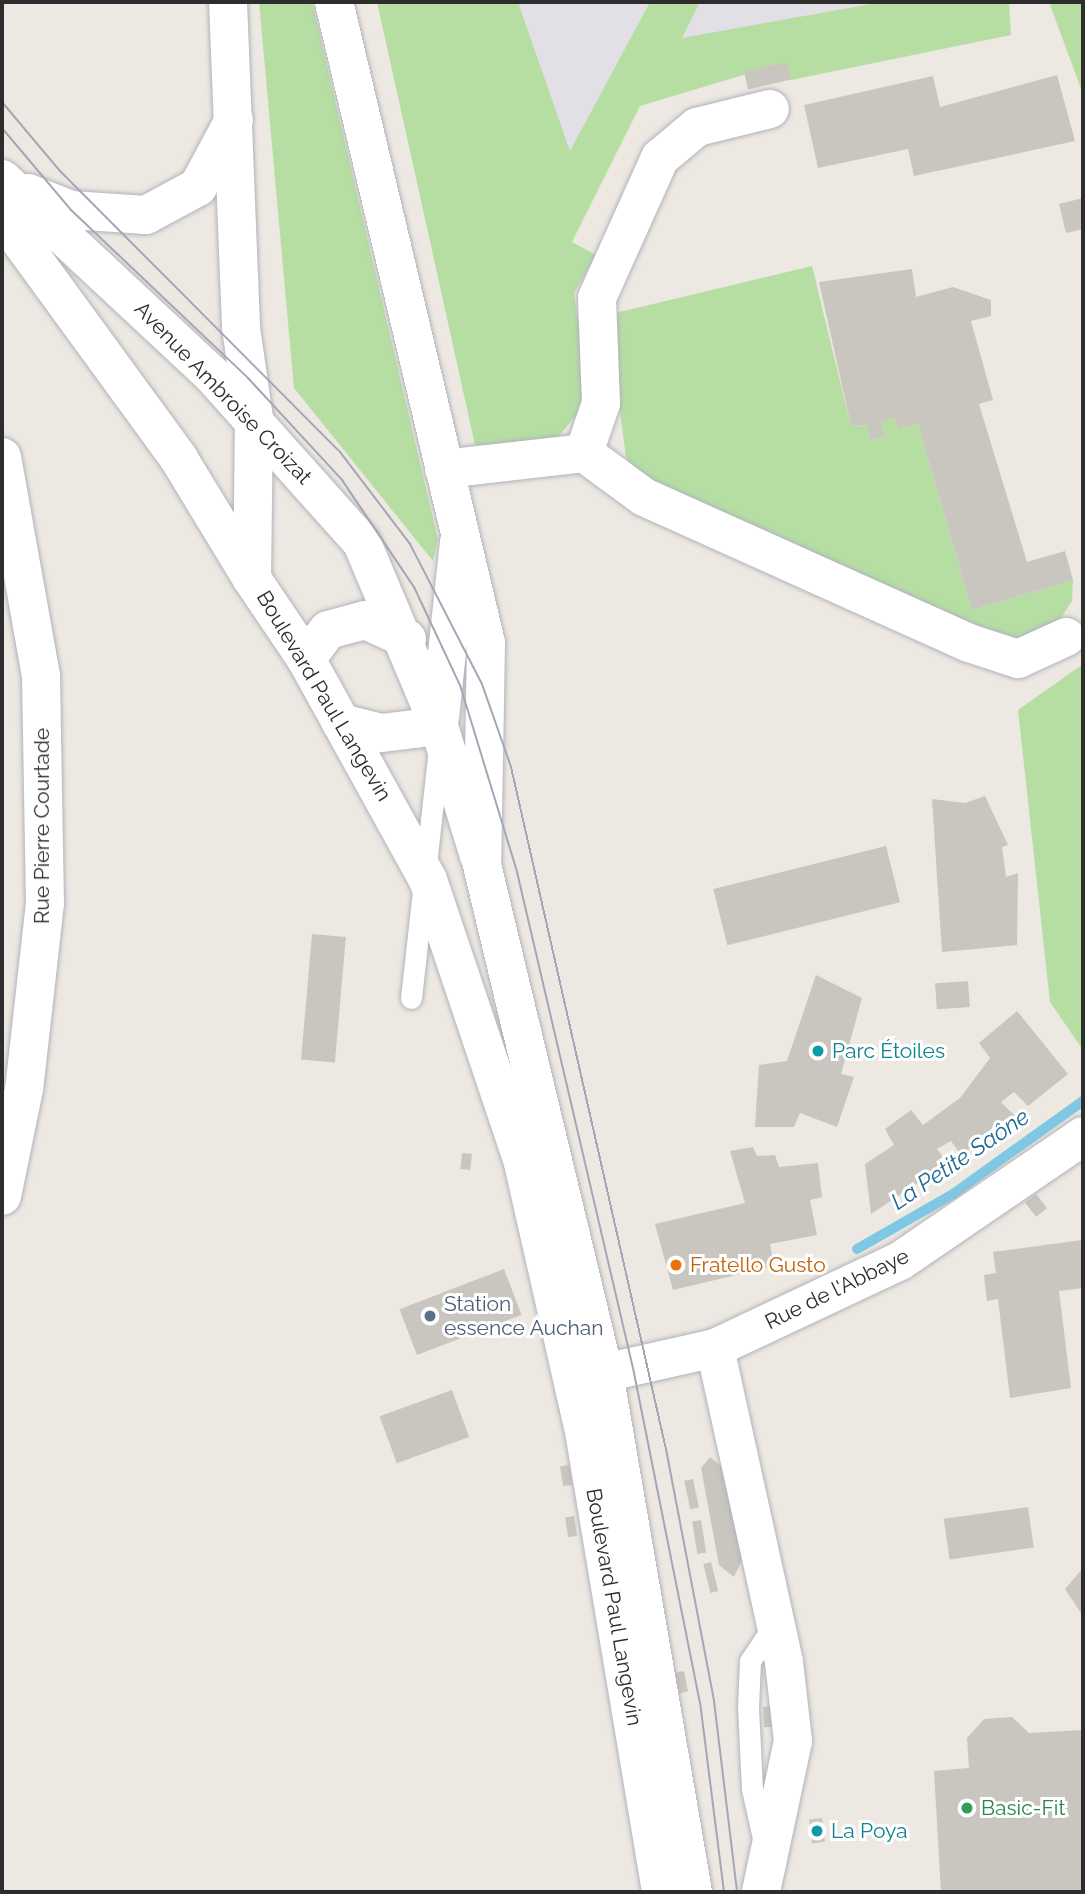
<!DOCTYPE html>
<html>
<head>
<meta charset="utf-8">
<style>
	body { margin:0 }
	#map { position:relative; width:1085px; height:1894px; overflow:hidden; background:#ede8e1; font-family:Raleway,sans-serif }
	div>[style] { position:absolute }
	.industrial>* { inset:0; background:#e2e0e6 }
	.green>* { inset:0; background:#b6dea3 }
	.stream>* { height:10px; margin:-5px; padding:0 5px; transform-origin:5px; border-radius:5px; background:#7fc8e4 }
	.building>* { inset:0; background:#c9c6bf; transform-origin:0 0 }
	.roads { filter:drop-shadow(0 0 2px #b1b3bc) drop-shadow(0 0 2px #b1b3bc) }
	.service>* { height:21px; margin:-10.5px; padding:0 10.5px; transform-origin:10.5px; border-radius:10.5px; background:#fff }
	.minor>* { height:38px; margin:-19px; padding:0 19px; transform-origin:19px; border-radius:19px; background:#fff }
	.tertiary>* { height:38px; margin:-19px; padding:0 19px; transform-origin:19px; border-radius:19px; background:#fff }
	.secondary>* { height:38px; margin:-19px; padding:0 19px; transform-origin:19px; border-radius:19px; background:#fff }
	.tram>* { height:2px; margin:-1px; padding:0 1px; transform-origin:1px; border-radius:1px; background:#a4a6b5 }
	.dots>* { width:19px; height:19px; translate:-50% -50%; box-sizing:border-box; border:4px solid #fff; border-radius:50% }
	span { translate:-50% -50%; white-space:nowrap; text-align:center; line-height:1.15; -webkit-text-stroke:6px #fff; paint-order:stroke }
	.street-label { font-size:21px; color:#2d2d2d }
	.culture-label { font-size:21px; color:#0d838f }
	.left { translate:0 -50%; text-align:left }
	.food-label { font-size:21px; color:#c56008 }
	.service-label { font-size:21px; color:#4e5e75 }
	.leisure-label { font-size:21px; color:#27864d }
	.water-label { font-size:23px; color:#1b6893; font-style:italic }
	.frame { position:absolute; inset:0; border:4px solid #2d2d2d; pointer-events:none }
</style>
</head>
<body>
<div id="map">
	<div class="industrial">
		<div style="clip-path:polygon(518px 2px,650px 2px,570px 152px)"></div>
		<div style="clip-path:polygon(700px 2px,882px 2px,681px 39px)"></div>
	</div>
	<div class="green">
		<div style="clip-path:polygon(259px 2px,312px 2px,438px 540px,433px 561px,294px 388px)"></div>
		<div style="clip-path:polygon(377px 2px,518px 2px,570px 151px,650px 2px,700px 2px,682px 38px,882px 2px,1009px 2px,1011px 35px,791px 80px,786px 62px,640px 106px,572px 242px,596px 255px,574px 293px,586px 383px,577px 414px,553px 443px,475px 445px)"></div>
		<div style="clip-path:polygon(1049px 2px,1083px 2px,1083px 94px)"></div>
		<div style="clip-path:polygon(812px 266px,851px 426px,866px 425px,870px 440px,885px 436px,881px 421px,895px 418px,898px 429px,918px 424px,972px 610px,1073px 580px,1072px 601px,1050px 635px,995px 645px,638px 475px,626px 457px,607px 315px)"></div>
		<div style="clip-path:polygon(1083px 664px,1083px 1050px,1050px 1002px,1018px 710px)"></div>
	</div>
	<div class="stream">
		<div style="left:857px;top:1249px;width:111px;rotate:-29.8deg"></div>
		<div style="left:953px;top:1194px;width:160px;rotate:-35.6deg"></div>
	</div>
	<div class="building">
		<div style="left:787px;top:62px;width:18px;height:44px;rotate:77deg"></div>
		<div style="clip-path:polygon(1057px 75px,1075px 141px,914px 176px,908px 149px,818px 168px,804px 105px,933px 76px,940px 107px)"></div>
		<div style="clip-path:polygon(1083px 198px,1083px 229px,1066px 233px,1059px 204px)"></div>
		<div style="clip-path:polygon(912px 269px,916px 297px,953px 287px,991px 300px,991px 316px,971px 321px,993px 400px,979px 404px,1027px 562px,1065px 551px,1073px 580px,972px 610px,918px 424px,898px 429px,895px 418px,881px 421px,885px 436px,870px 440px,866px 425px,851px 426px,819px 282px)"></div>
		<div style="clip-path:polygon(985px 796px,1008px 845px,1002px 847px,1006px 877px,1018px 873px,1017px 945px,942px 952px,932px 799px,965px 803px)"></div>
		<div style="left:886px;top:846px;width:58px;height:178px;rotate:76deg"></div>
		<div style="left:312px;top:934px;width:34px;height:126px;rotate:5deg"></div>
		<div style="clip-path:polygon(816px 975px,862px 998px,841px 1074px,854px 1077px,837px 1127px,800px 1113px,794px 1127px,755px 1127px,759px 1065px,787px 1061px)"></div>
		<div style="left:968px;top:981px;width:26px;height:33px;rotate:86deg"></div>
		<div style="clip-path:polygon(1017px 1011px,1068px 1074px,1028px 1106px,1014px 1092px,1001px 1102px,1015px 1116px,961px 1155px,951px 1141px,937px 1149px,948px 1163px,871px 1214px,865px 1164px,894px 1145px,885px 1129px,911px 1110px,923px 1125px,960px 1098px,990px 1058px,979px 1043px)"></div>
		<div style="clip-path:polygon(753px 1147px,757px 1156px,775px 1155px,779px 1167px,818px 1163px,822px 1197px,810px 1200px,817px 1235px,770px 1244px,774px 1266px,673px 1290px,655px 1224px,745px 1203px,730px 1151px)"></div>
		<div style="left:462px;top:1153px;width:10px;height:16px;rotate:6deg"></div>
		<div style="left:1036px;top:1194px;width:18px;height:14px;rotate:52deg"></div>
		<div style="clip-path:polygon(1082px 1240px,1083px 1288px,1059px 1291px,1071px 1388px,1010px 1398px,998px 1299px,987px 1301px,984px 1275px,996px 1273px,993px 1252px)"></div>
		<div style="left:504px;top:1269px;width:49px;height:112px;rotate:69deg"></div>
		<div style="left:452px;top:1390px;width:50px;height:77px;rotate:70deg"></div>
		<div style="clip-path:polygon(710px 1457px,722px 1467px,742px 1560px,734px 1577px,719px 1565px,701px 1468px)"></div>
		<div style="left:569px;top:1465px;width:20px;height:9px;rotate:81deg"></div>
		<div style="left:693px;top:1479px;width:29px;height:9px;rotate:78deg"></div>
		<div style="left:1028px;top:1507px;width:41px;height:85px;rotate:82deg"></div>
		<div style="left:574px;top:1516px;width:20px;height:9px;rotate:81deg"></div>
		<div style="left:701px;top:1520px;width:33px;height:9px;rotate:81deg"></div>
		<div style="left:711px;top:1562px;width:30px;height:8px;rotate:76deg"></div>
		<div style="clip-path:polygon(1083px 1568px,1083px 1616px,1065px 1589px)"></div>
		<div style="left:684px;top:1671px;width:21px;height:9px;rotate:79deg"></div>
		<div style="clip-path:polygon(772px 1706px,772px 1727px,764px 1727px,763px 1707px)"></div>
		<div style="clip-path:polygon(1012px 1717px,1029px 1733px,1083px 1730px,1083px 1892px,941px 1892px,934px 1771px,969px 1768px,967px 1738px,984px 1719px)"></div>
		<div style="left:822px;top:1818px;width:24px;height:13px;rotate:83deg"></div>
	</div>
	<div class="roads">
		<div class="service">
			<div style="left:411px;top:998px;width:243px;rotate:-83.6deg"></div>
			<div style="left:765px;top:1847px;width:59px;rotate:-102.6deg"></div>
			<div style="left:752px;top:1789px;width:81px;rotate:-92.8deg"></div>
			<div style="left:748px;top:1708px;width:47px;rotate:-87.6deg"></div>
			<div style="left:750px;top:1661px;width:45px;rotate:-56deg"></div>
		</div>
		<div class="minor">
			<div style="left:584px;top:453px;width:74px;rotate:36.3deg"></div>
			<div style="left:644px;top:497px;width:356px;rotate:24.2deg"></div>
			<div style="left:969px;top:643px;width:52px;rotate:18.1deg"></div>
			<div style="left:1018px;top:659px;width:53px;rotate:-24.6deg"></div>
			<div style="left:2px;top:457px;width:222px;rotate:79.9deg"></div>
			<div style="left:41px;top:676px;width:227px;rotate:89deg"></div>
			<div style="left:45px;top:903px;width:187px;rotate:96.4deg"></div>
			<div style="left:24px;top:1089px;width:109px;rotate:101.6deg"></div>
			<div style="left:444px;top:469px;width:141px;rotate:-6.5deg"></div>
			<div style="left:584px;top:453px;width:53px;rotate:-71.2deg"></div>
			<div style="left:601px;top:403px;width:105px;rotate:-92.2deg"></div>
			<div style="left:597px;top:298px;width:154px;rotate:-65.8deg"></div>
			<div style="left:660px;top:158px;width:48px;rotate:-40deg"></div>
			<div style="left:697px;top:127px;width:75px;rotate:-13.9deg"></div>
			<div style="left:306px;top:659px;width:36px;rotate:-53deg"></div>
			<div style="left:328px;top:630px;width:38px;rotate:-15deg"></div>
			<div style="left:365px;top:620px;width:46px;rotate:24.3deg"></div>
			<div style="left:715px;top:1348px;width:321px;rotate:77.6deg"></div>
			<div style="left:784px;top:1662px;width:80px;rotate:83.5deg"></div>
			<div style="left:793px;top:1741px;width:154px;rotate:102deg"></div>
			<div style="left:583px;top:1349px;width:32px;rotate:49deg"></div>
			<div style="left:604px;top:1373px;width:114px;rotate:-12.7deg"></div>
			<div style="left:715px;top:1348px;width:204px;rotate:-25.2deg"></div>
			<div style="left:900px;top:1261px;width:222px;rotate:-34.3deg"></div>
		</div>
		<div class="tertiary">
			<div style="left:2px;top:179px;width:287px;rotate:43deg"></div>
			<div style="left:212px;top:375px;width:225px;rotate:48.2deg"></div>
			<div style="left:362px;top:543px;width:199px;rotate:67.2deg"></div>
			<div style="left:439px;top:726px;width:136px;rotate:72.9deg"></div>
			<div style="left:28px;top:193px;width:46px;rotate:21.6deg"></div>
			<div style="left:71px;top:210px;width:75px;rotate:3.8deg"></div>
			<div style="left:146px;top:215px;width:59px;rotate:-28.3deg"></div>
			<div style="left:198px;top:187px;width:76px;rotate:-61.8deg"></div>
			<div style="left:2px;top:216px;width:301px;rotate:53.9deg"></div>
			<div style="left:179px;top:459px;width:140px;rotate:58.7deg"></div>
			<div style="left:440px;top:717px;width:177px;rotate:-83.8deg"></div>
			<div style="left:341px;top:723px;width:41px;rotate:14deg"></div>
			<div style="left:381px;top:733px;width:58px;rotate:-6.9deg"></div>
		</div>
		<div class="secondary">
			<div style="left:228px;top:2px;width:326px;rotate:87.7deg"></div>
			<div style="left:241px;top:328px;width:91px;rotate:81.8deg"></div>
			<div style="left:254px;top:418px;width:161px;rotate:90.7deg"></div>
			<div style="left:252px;top:579px;width:97px;rotate:56deg"></div>
			<div style="left:306px;top:659px;width:252px;rotate:61.1deg"></div>
			<div style="left:428px;top:880px;width:299px;rotate:71.4deg"></div>
			<div style="left:523px;top:1163px;width:281px;rotate:77.2deg"></div>
			<div style="left:585px;top:1437px;width:461px;rotate:80.5deg"></div>
			<div style="left:334px;top:2px;width:659px;rotate:76.66deg"></div>
			<div style="left:486px;top:643px;width:222px;rotate:91deg"></div>
			<div style="left:482px;top:865px;width:522px;rotate:76.5deg"></div>
			<div style="left:604px;top:1373px;width:527px;rotate:80.27deg"></div>
		</div>
	</div>
	<div class="tram">
		<div style="left:2px;top:102px;width:89px;rotate:50deg"></div>
		<div style="left:59px;top:170px;width:398px;rotate:45.1deg"></div>
		<div style="left:340px;top:452px;width:116px;rotate:52.7deg"></div>
		<div style="left:410px;top:544px;width:157px;rotate:62.8deg"></div>
		<div style="left:482px;top:684px;width:88px;rotate:70.7deg"></div>
		<div style="left:511px;top:767px;width:699px;rotate:77.2deg"></div>
		<div style="left:666px;top:1449px;width:257px;rotate:79.2deg"></div>
		<div style="left:714px;top:1701px;width:192px;rotate:83.1deg"></div>
		<div style="left:2px;top:128px;width:107px;rotate:49.9deg"></div>
		<div style="left:71px;top:210px;width:244px;rotate:43.5deg"></div>
		<div style="left:248px;top:378px;width:139px;rotate:47.3deg"></div>
		<div style="left:342px;top:480px;width:129px;rotate:56.1deg"></div>
		<div style="left:414px;top:587px;width:108px;rotate:64.9deg"></div>
		<div style="left:460px;top:685px;width:195px;rotate:73deg"></div>
		<div style="left:517px;top:872px;width:509px;rotate:76.84deg"></div>
		<div style="left:633px;top:1368px;width:341px;rotate:78.7deg"></div>
		<div style="left:700px;top:1702px;width:192px;rotate:82.8deg"></div>
	</div>
	<div class="dots">
		<div style="left:818px;top:1051px;background:#0f9aa8"></div>
		<div style="left:676px;top:1265px;background:#e8710a"></div>
		<div style="left:430px;top:1316px;background:#5c6f8a"></div>
		<div style="left:967px;top:1808px;background:#2e9e5b"></div>
		<div style="left:817px;top:1831px;background:#0f9aa8"></div>
	</div>
	<div class="street-label">
		<span style="left:223px;top:393px;rotate:46deg">Avenue Ambroise Croizat</span>
		<span style="left:324px;top:696px;rotate:59deg">Boulevard Paul Langevin</span>
		<span style="left:42px;top:826px;rotate:-90deg">Rue Pierre Courtade</span>
		<span style="left:837px;top:1289px;rotate:-26deg">Rue de l'Abbaye</span>
		<span style="left:614px;top:1607px;rotate:80deg">Boulevard Paul Langevin</span>
	</div>
	<div class="culture-label">
		<span class="left" style="left:832px;top:1051px">Parc Étoiles</span>
		<span class="left" style="left:831px;top:1831px">La Poya</span>
	</div>
	<div class="food-label">
		<span class="left" style="left:690px;top:1265px">Fratello Gusto</span>
	</div>
	<div class="service-label">
		<span class="left" style="left:444px;top:1316px">Station<br>essence Auchan</span>
	</div>
	<div class="leisure-label">
		<span class="left" style="left:981px;top:1808px">Basic-Fit</span>
	</div>
	<div class="water-label">
		<span style="left:960px;top:1159px;rotate:-34deg">La Petite Saône</span>
	</div>
	<div class="frame"></div>
</div>
</body>
</html>
